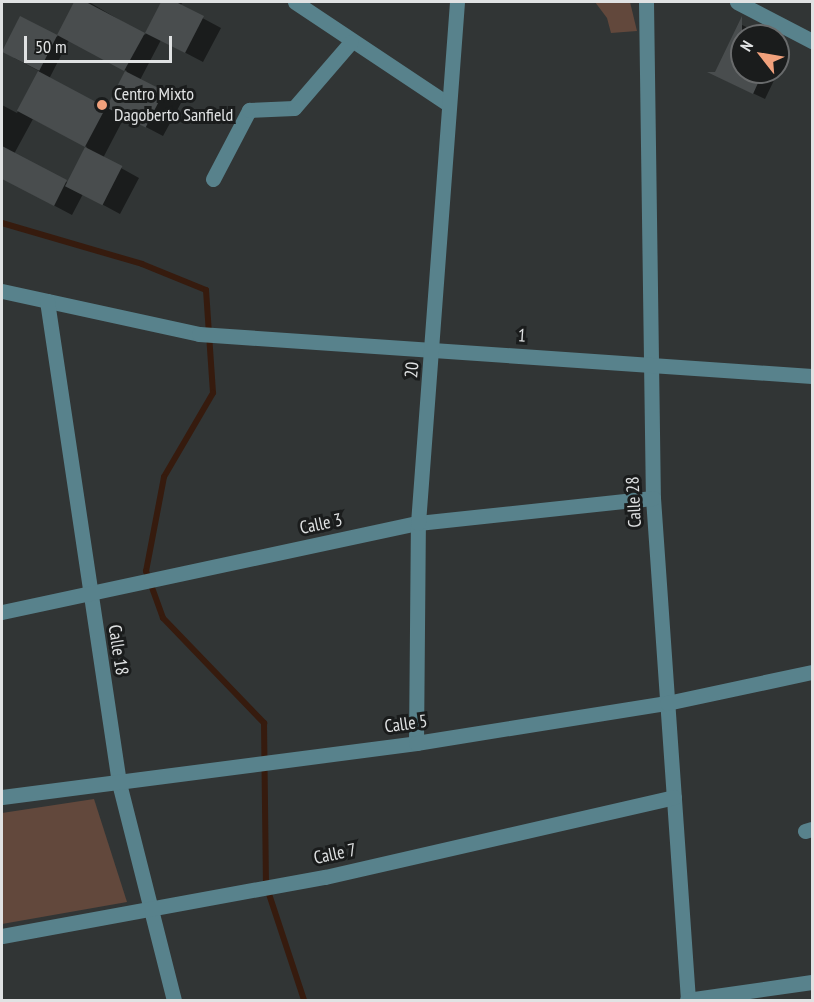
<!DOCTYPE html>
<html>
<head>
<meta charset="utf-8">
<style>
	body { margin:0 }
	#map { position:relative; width:814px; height:1002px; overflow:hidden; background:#313535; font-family:"PT Sans Narrow",sans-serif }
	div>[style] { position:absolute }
	.green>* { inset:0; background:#62483c }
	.shadow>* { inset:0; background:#0007 }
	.stream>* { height:6px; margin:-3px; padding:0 3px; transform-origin:3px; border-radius:3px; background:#361b0e }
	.building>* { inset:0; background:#494d4e; transform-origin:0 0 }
	.minor>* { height:15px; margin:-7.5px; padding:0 7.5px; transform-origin:7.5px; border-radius:7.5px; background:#58828c }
	.dots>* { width:16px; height:16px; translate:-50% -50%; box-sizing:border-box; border:3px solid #1a1c1c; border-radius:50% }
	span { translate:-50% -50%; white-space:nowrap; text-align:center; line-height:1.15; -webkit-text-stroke:6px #1a1c1c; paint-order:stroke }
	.poi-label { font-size:18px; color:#e0e2e3 }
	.left { translate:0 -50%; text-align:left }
	.street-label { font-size:18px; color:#e0e2e3 }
	.frame { position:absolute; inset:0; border:3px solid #e0e2e3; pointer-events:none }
	.north { position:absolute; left:730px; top:24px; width:60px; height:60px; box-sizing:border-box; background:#1a1c1c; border:2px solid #696b6c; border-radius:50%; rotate:301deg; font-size:16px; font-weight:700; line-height:24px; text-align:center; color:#e0e2e3 }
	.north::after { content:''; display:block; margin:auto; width:21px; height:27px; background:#f1a17c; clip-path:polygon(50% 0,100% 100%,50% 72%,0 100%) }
	.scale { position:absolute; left:24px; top:36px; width:148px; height:27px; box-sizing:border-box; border:3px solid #e0e2e3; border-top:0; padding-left:8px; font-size:18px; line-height:21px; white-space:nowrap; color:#e0e2e3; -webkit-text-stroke:4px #1a1c1c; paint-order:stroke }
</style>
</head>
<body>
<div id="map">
	<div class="green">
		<div style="clip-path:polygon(595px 2px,630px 2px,637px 31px,611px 33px,607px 18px)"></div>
		<div style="clip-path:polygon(94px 799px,127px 902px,2px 924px,2px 813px)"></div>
	</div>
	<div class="shadow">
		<div style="clip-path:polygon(evenodd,76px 2px,89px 2px,145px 35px,163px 2px,183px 2px,180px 6px,221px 28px,203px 62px,161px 40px,140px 80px,181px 103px,163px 136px,125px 116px,103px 158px,139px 178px,120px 214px,83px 194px,72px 215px,2px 178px,2px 105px,17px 113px,39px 71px,14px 58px,20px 18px,57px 37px,76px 2px,69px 40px,127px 71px,107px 109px,49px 79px,69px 40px,76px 2px,33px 119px,87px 147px,68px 183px,14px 154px,33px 119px)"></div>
		<div style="clip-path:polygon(740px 24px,765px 36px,742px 36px,742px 72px,778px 72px,765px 99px,727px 81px)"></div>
		<div style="clip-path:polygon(778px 42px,789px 49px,778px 72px)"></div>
	</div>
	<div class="stream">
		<div style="left:2px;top:223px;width:146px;rotate:16.3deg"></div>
		<div style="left:142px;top:264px;width:69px;rotate:22.1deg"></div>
		<div style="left:206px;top:290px;width:103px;rotate:86.1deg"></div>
		<div style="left:213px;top:393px;width:97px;rotate:120.3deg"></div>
		<div style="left:164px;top:477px;width:96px;rotate:100.8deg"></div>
		<div style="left:146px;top:571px;width:50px;rotate:70.1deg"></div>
		<div style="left:163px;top:618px;width:146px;rotate:46.1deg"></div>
		<div style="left:264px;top:723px;width:162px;rotate:89.3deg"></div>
		<div style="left:266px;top:885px;width:121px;rotate:71.7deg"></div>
	</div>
	<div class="building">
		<div style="clip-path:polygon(74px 2px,86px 2px,145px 33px,124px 71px,57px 35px)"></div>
		<div style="clip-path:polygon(161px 2px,176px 2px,204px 16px,185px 53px,145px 33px)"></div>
		<div style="left:20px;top:16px;width:42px;height:40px;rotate:27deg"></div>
		<div style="clip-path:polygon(742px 16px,742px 72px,763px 72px,753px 94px,707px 72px,715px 72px)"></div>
		<div style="left:38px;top:71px;width:77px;height:45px;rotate:28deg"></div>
		<div style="left:125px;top:71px;width:44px;height:41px;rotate:27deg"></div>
		<div style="clip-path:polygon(2px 146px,67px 180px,54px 206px,2px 179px)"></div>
		<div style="left:85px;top:147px;width:42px;height:44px;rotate:27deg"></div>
	</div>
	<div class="minor">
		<div style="left:295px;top:2px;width:184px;rotate:33.7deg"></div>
		<div style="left:646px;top:2px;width:496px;rotate:89.2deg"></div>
		<div style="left:653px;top:498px;width:503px;rotate:86.01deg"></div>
		<div style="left:737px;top:2px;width:85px;rotate:27.5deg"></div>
		<div style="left:213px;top:179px;width:78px;rotate:-62.4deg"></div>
		<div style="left:249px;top:110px;width:45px;rotate:-2.5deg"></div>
		<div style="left:294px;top:108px;width:87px;rotate:-49.2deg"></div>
		<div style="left:2px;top:291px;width:202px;rotate:12.3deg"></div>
		<div style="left:199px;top:334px;width:614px;rotate:3.92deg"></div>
		<div style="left:47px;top:301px;width:487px;rotate:81.5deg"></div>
		<div style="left:119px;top:783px;width:224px;rotate:75.8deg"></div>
		<div style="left:2px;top:612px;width:425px;rotate:-12.1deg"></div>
		<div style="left:418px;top:523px;width:236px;rotate:-6.1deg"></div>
		<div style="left:416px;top:743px;width:220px;rotate:-89.5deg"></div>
		<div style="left:418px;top:523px;width:522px;rotate:-85.72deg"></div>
		<div style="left:2px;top:797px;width:418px;rotate:-7.4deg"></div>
		<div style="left:416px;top:743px;width:254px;rotate:-9.1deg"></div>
		<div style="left:667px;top:703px;width:148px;rotate:-12.1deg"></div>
		<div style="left:805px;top:831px;width:7px;rotate:-16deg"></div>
		<div style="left:2px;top:936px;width:328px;rotate:-10.4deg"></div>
		<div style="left:325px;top:877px;width:358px;rotate:-12.9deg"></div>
		<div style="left:687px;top:1000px;width:126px;rotate:-8.2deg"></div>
	</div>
	<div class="dots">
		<div style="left:102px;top:105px;background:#f1a17c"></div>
	</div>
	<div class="poi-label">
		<span class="left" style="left:114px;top:105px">Centro Mixto<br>Dagoberto Sanfield</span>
	</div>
	<div class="street-label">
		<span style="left:522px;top:336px;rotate:4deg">1</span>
		<span style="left:412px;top:370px;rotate:-85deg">20</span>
		<span style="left:634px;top:502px;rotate:-93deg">Calle 28</span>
		<span style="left:321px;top:524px;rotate:-12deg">Calle 3</span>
		<span style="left:118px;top:650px;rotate:81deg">Calle 18</span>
		<span style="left:406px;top:724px;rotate:-8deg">Calle 5</span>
		<span style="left:335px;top:854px;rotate:-12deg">Calle 7</span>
	</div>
	<div class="frame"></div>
	<div class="north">N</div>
	<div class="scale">50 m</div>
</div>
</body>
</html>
